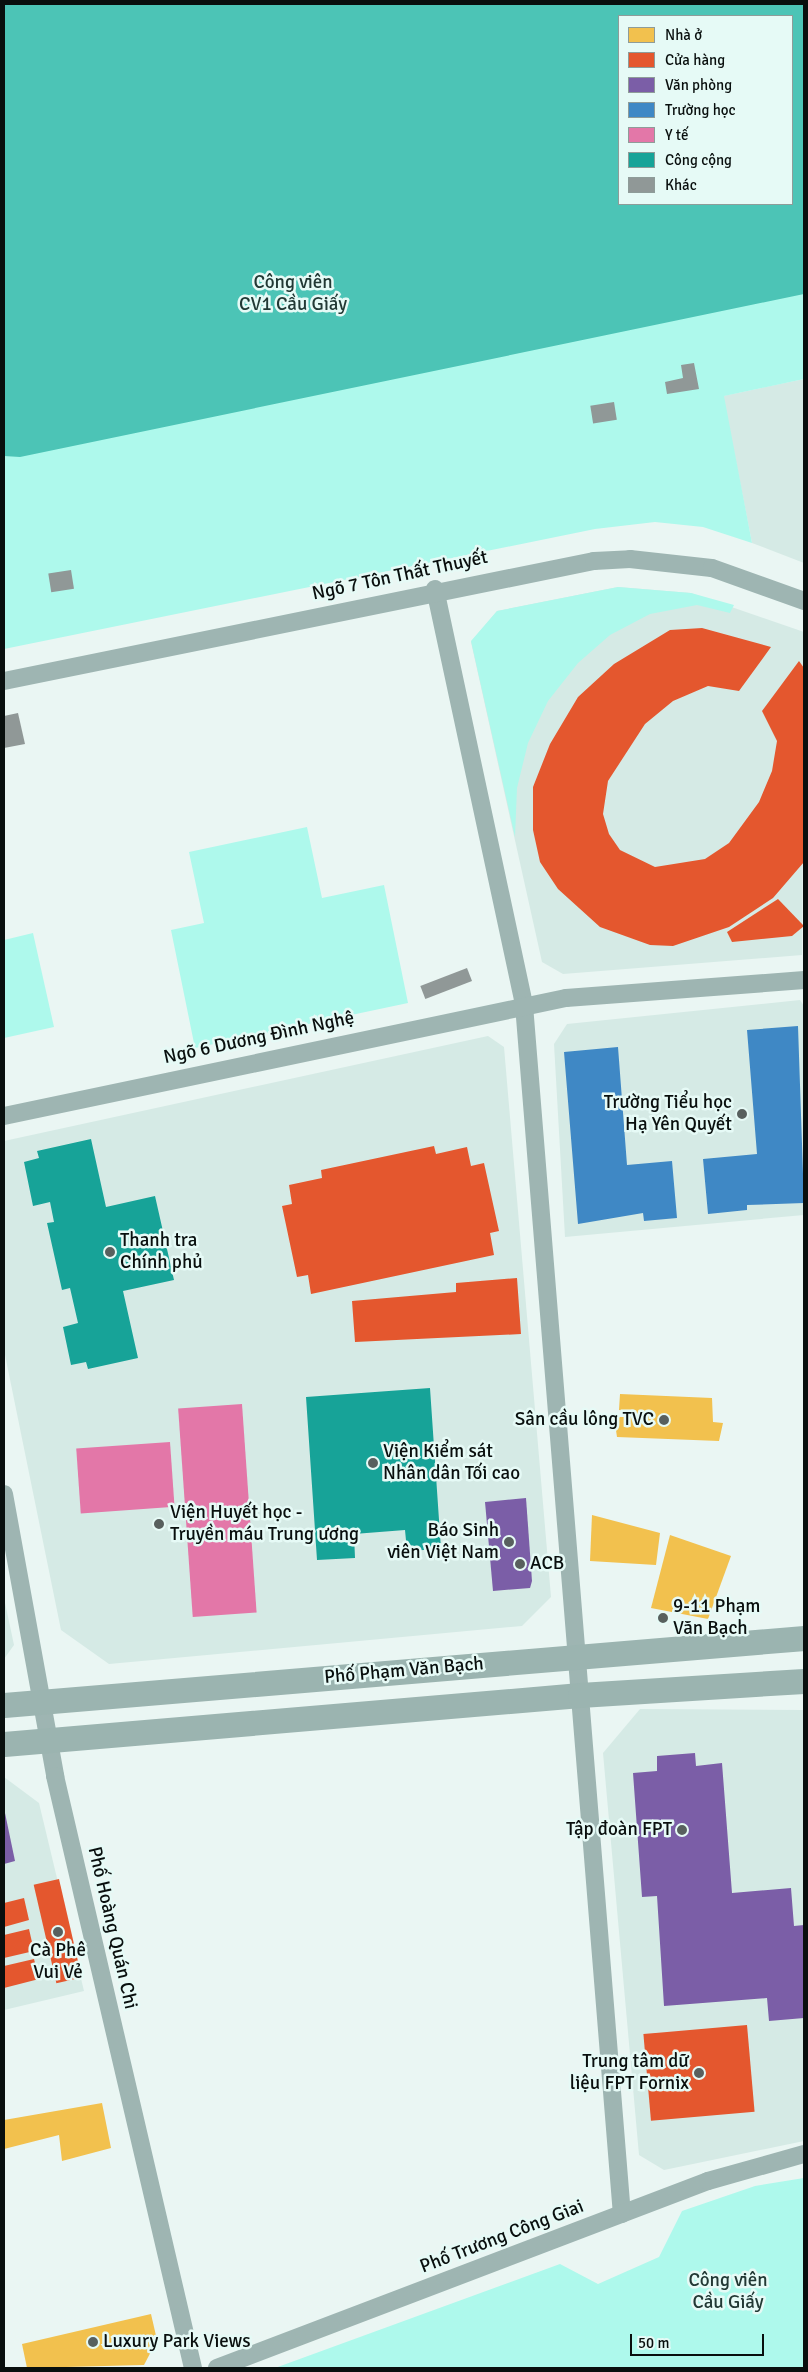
<!DOCTYPE html>
<html>
<head>
<meta charset="utf-8">
<style>
	body { margin:0 }
	#map { position:relative; width:808px; height:2372px; overflow:hidden; background:#eaf6f3; font-family:Signika,sans-serif }
	div>[style] { position:absolute }
	.built>* { inset:0; background:#d5eae5 }
	.green>* { inset:0; background:#aef9ec }
	.water>* { inset:0; background:#4cc4b6 }
	.homes>* { inset:0; background:#f2c14e }
	.shops>* { inset:0; background:#e4572e; transform-origin:0 0 }
	.offices>* { inset:0; background:#7b5ea7 }
	.schools>* { inset:0; background:#3f88c5 }
	.health>* { inset:0; background:#e377a8; transform-origin:0 0 }
	.public>* { inset:0; background:#17a398 }
	.building>* { inset:0; background:#909897; transform-origin:0 0 }
	.street>* { height:18px; margin:-9px; padding:0 9px; transform-origin:9px; border-radius:9px; background:#9eb5b2 }
	.secondary>* { height:25px; margin:-12.5px; padding:0 12.5px; transform-origin:12.5px; border-radius:12.5px; background:#9bb4b0 }
	.dots>* { width:14px; height:14px; translate:-50% -50%; box-sizing:border-box; border:2px solid #e6faf6; border-radius:50% }
	span { translate:-50% -50%; white-space:nowrap; text-align:center; line-height:1.15; -webkit-text-stroke:5px #e6faf6; paint-order:stroke }
	.park-label { font-size:19px; color:#223935 }
	.street-label { font-size:19px; color:#090f0e }
	.poi-label { font-size:19px; color:#090f0e }
	.right { translate:-100% -50%; text-align:right }
	.left { translate:0 -50%; text-align:left }
	.frame { position:absolute; inset:0; border:5px solid #090f0e; pointer-events:none }
	.legend { position:absolute; left:618px; top:15px; width:175px; height:190px; box-sizing:border-box; background:#e6faf6; border:1px solid #8e9c99; margin:0; padding:6px 9px; list-style:none; font-size:15px; color:#090f0e }
	.legend li { display:flex; align-items:center; gap:10px; height:25px }
	.legend b { width:25px; border:1px solid #8e9c99 }
	.scale { position:absolute; left:630px; top:2334px; width:134px; height:22px; box-sizing:border-box; border:2px solid #090f0e; border-top:0; padding-left:6px; font-size:15px; line-height:18px; white-space:nowrap; color:#090f0e; -webkit-text-stroke:4px #e6faf6; paint-order:stroke }
</style>
</head>
<body>
<div id="map">
	<div class="built">
		<div style="clip-path:polygon(804px 379px,804px 563px,752px 543px,723px 396px)"></div>
		<div style="clip-path:polygon(618px 587px,691px 593px,804px 632px,802px 955px,563px 974px,542px 962px,471px 642px,497px 611px)"></div>
		<div style="clip-path:polygon(800px 1000px,804px 1006px,804px 1215px,565px 1237px,554px 1044px,567px 1024px)"></div>
		<div style="clip-path:polygon(488px 1036px,504px 1047px,551px 1597px,522px 1626px,109px 1664px,61px 1630px,4px 1350px,4px 1141px)"></div>
		<div style="clip-path:polygon(4px 1598px,14px 1645px,4px 1659px)"></div>
		<div style="clip-path:polygon(640px 1709px,804px 1710px,804px 2141px,664px 2170px,639px 2155px,603px 1753px)"></div>
		<div style="clip-path:polygon(4px 1777px,39px 1803px,84px 1991px,4px 2010px)"></div>
	</div>
	<div class="green">
		<div style="clip-path:polygon(evenodd,4px 4px,804px 4px,804px 379px,724px 396px,752px 543px,703px 527px,655px 522px,595px 529px,4px 649px,4px 4px,619px 16px,792px 16px,792px 204px,619px 204px,619px 16px)"></div>
		<div style="clip-path:polygon(618px 587px,691px 593px,734px 605px,730px 613px,697px 605px,650px 614px,610px 635px,578px 663px,548px 701px,528px 743px,517px 788px,515px 837px,471px 641px,497px 611px)"></div>
		<div style="clip-path:polygon(307px 827px,322px 898px,384px 885px,408px 1003px,195px 1048px,171px 930px,204px 923px,189px 852px)"></div>
		<div style="clip-path:polygon(33px 933px,54px 1027px,4px 1038px,4px 940px)"></div>
		<div style="clip-path:polygon(804px 2178px,804px 2368px,275px 2368px,560px 2264px,598px 2284px,659px 2257px,682px 2211px,755px 2186px)"></div>
	</div>
	<div class="water">
		<div style="clip-path:polygon(evenodd,4px 4px,804px 4px,804px 294px,20px 457px,4px 456px,4px 4px,619px 16px,792px 16px,792px 204px,619px 204px,619px 16px)"></div>
	</div>
	<div class="homes">
		<div style="clip-path:polygon(620px 1394px,712px 1398px,713px 1422px,723px 1423px,719px 1441px,617px 1437px,614px 1417px,629px 1417px,627px 1411px,619px 1410px)"></div>
		<div style="clip-path:polygon(592px 1515px,660px 1533px,656px 1565px,590px 1561px)"></div>
		<div style="clip-path:polygon(670px 1535px,731px 1556px,708px 1619px,651px 1608px)"></div>
		<div style="clip-path:polygon(102px 2103px,111px 2148px,62px 2161px,59px 2135px,4px 2149px,4px 2120px)"></div>
		<div style="clip-path:polygon(151px 2314px,157px 2340px,144px 2365px,27px 2368px,22px 2344px)"></div>
	</div>
	<div class="shops">
		<div style="clip-path:polygon(702px 628px,771px 647px,739px 691px,708px 686px,673px 701px,645px 724px,608px 781px,603px 814px,609px 834px,620px 850px,655px 867px,705px 859px,729px 843px,759px 802px,772px 771px,777px 741px,762px 711px,799px 661px,804px 668px,804px 862px,773px 898px,729px 927px,673px 946px,650px 945px,600px 927px,558px 889px,540px 862px,533px 830px,533px 787px,550px 744px,578px 697px,614px 664px,670px 630px)"></div>
		<div style="clip-path:polygon(778px 899px,804px 926px,792px 936px,732px 942px,727px 932px)"></div>
		<div style="clip-path:polygon(434px 1146px,436px 1154px,467px 1147px,471px 1166px,484px 1163px,499px 1231px,490px 1233px,494px 1255px,311px 1294px,308px 1275px,297px 1277px,282px 1206px,292px 1204px,289px 1185px,322px 1178px,321px 1170px)"></div>
		<div style="clip-path:polygon(517px 1278px,521px 1334px,355px 1342px,352px 1301px,456px 1292px,456px 1283px)"></div>
		<div style="left:59px;top:1879px;width:101px;height:26px;rotate:77deg"></div>
		<div style="clip-path:polygon(24px 1898px,29px 1920px,4px 1927px,4px 1903px)"></div>
		<div style="clip-path:polygon(29px 1929px,34px 1951px,4px 1958px,4px 1935px)"></div>
		<div style="clip-path:polygon(34px 1959px,39px 1979px,4px 1988px,4px 1966px)"></div>
		<div style="left:747px;top:2025px;width:87px;height:104px;rotate:85deg"></div>
	</div>
	<div class="offices">
		<div style="clip-path:polygon(526px 1498px,532px 1581px,530px 1588px,493px 1591px,485px 1502px)"></div>
		<div style="clip-path:polygon(695px 1753px,696px 1766px,722px 1763px,732px 1893px,791px 1888px,794px 1926px,804px 1925px,804px 2018px,769px 2021px,767px 1998px,664px 2006px,657px 1896px,642px 1897px,633px 1773px,657px 1771px,657px 1756px)"></div>
		<div style="clip-path:polygon(5px 1813px,15px 1861px,4px 1864px,4px 1814px)"></div>
	</div>
	<div class="schools">
		<div style="clip-path:polygon(798px 1026px,804px 1203px,747px 1205px,747px 1210px,708px 1214px,703px 1159px,757px 1154px,747px 1030px)"></div>
		<div style="clip-path:polygon(618px 1047px,627px 1165px,672px 1161px,677px 1218px,644px 1221px,643px 1213px,578px 1224px,564px 1052px)"></div>
	</div>
	<div class="health">
		<div style="left:242px;top:1404px;width:209px;height:64px;rotate:86deg"></div>
		<div style="left:170px;top:1442px;width:65px;height:94px;rotate:86deg"></div>
	</div>
	<div class="public">
		<div style="clip-path:polygon(91px 1139px,106px 1207px,155px 1196px,174px 1280px,123px 1291px,138px 1358px,88px 1369px,86px 1362px,71px 1365px,63px 1327px,78px 1323px,70px 1288px,62px 1290px,47px 1223px,54px 1222px,50px 1202px,33px 1206px,24px 1162px,39px 1158px,37px 1151px)"></div>
		<div style="clip-path:polygon(430px 1388px,441px 1549px,407px 1551px,405px 1530px,354px 1534px,355px 1558px,317px 1560px,306px 1397px)"></div>
	</div>
	<div class="building">
		<div style="clip-path:polygon(694px 363px,699px 389px,667px 394px,665px 382px,683px 378px,681px 365px)"></div>
		<div style="left:614px;top:402px;width:18px;height:24px;rotate:81deg"></div>
		<div style="left:71px;top:570px;width:19px;height:23px;rotate:81deg"></div>
		<div style="clip-path:polygon(18px 713px,25px 744px,4px 748px,4px 716px)"></div>
		<div style="left:467px;top:968px;width:14px;height:50px;rotate:69deg"></div>
	</div>
	<div class="street">
		<div style="left:435px;top:589px;width:425px;rotate:77.9deg"></div>
		<div style="left:524px;top:1005px;width:1213px;rotate:85.37deg"></div>
		<div style="left:4px;top:681px;width:602px;rotate:-11.5deg"></div>
		<div style="left:594px;top:561px;width:36px;rotate:-3deg"></div>
		<div style="left:630px;top:559px;width:82px;rotate:6.3deg"></div>
		<div style="left:712px;top:568px;width:98px;rotate:19.7deg"></div>
		<div style="left:4px;top:1116px;width:574px;rotate:-11.86deg"></div>
		<div style="left:566px;top:998px;width:239px;rotate:-4.3deg"></div>
		<div style="left:4px;top:1494px;width:287px;rotate:79.7deg"></div>
		<div style="left:55px;top:1776px;width:608px;rotate:76.88deg"></div>
		<div style="left:217px;top:2368px;width:525px;rotate:-20.85deg"></div>
		<div style="left:708px;top:2181px;width:100px;rotate:-15.7deg"></div>
	</div>
	<div class="secondary">
		<div style="left:4px;top:1705px;width:803px;rotate:-4.79deg"></div>
		<div style="left:4px;top:1744px;width:578px;rotate:-4.86deg"></div>
		<div style="left:580px;top:1695px;width:224px;rotate:-3.6deg"></div>
	</div>
	<div class="dots">
		<div style="left:742px;top:1114px;background:#58605e"></div>
		<div style="left:110px;top:1252px;background:#58605e"></div>
		<div style="left:664px;top:1420px;background:#58605e"></div>
		<div style="left:373px;top:1463px;background:#58605e"></div>
		<div style="left:159px;top:1524px;background:#58605e"></div>
		<div style="left:509px;top:1542px;background:#58605e"></div>
		<div style="left:520px;top:1564px;background:#58605e"></div>
		<div style="left:663px;top:1618px;background:#58605e"></div>
		<div style="left:682px;top:1830px;background:#58605e"></div>
		<div style="left:58px;top:1932px;background:#58605e"></div>
		<div style="left:699px;top:2073px;background:#58605e"></div>
		<div style="left:93px;top:2342px;background:#58605e"></div>
	</div>
	<div class="park-label">
		<span style="left:293px;top:294px">Công viên<br>CV1 Cầu Giấy</span>
		<span style="left:728px;top:2292px">Công viên<br>Cầu Giấy</span>
	</div>
	<div class="street-label">
		<span style="left:400px;top:576px;rotate:-12deg">Ngõ 7 Tôn Thất Thuyết</span>
		<span style="left:259px;top:1038px;rotate:-12deg">Ngõ 6 Dương Đình Nghệ</span>
		<span style="left:404px;top:1671px;rotate:-5deg">Phố Phạm Văn Bạch</span>
		<span style="left:112px;top:1928px;rotate:77deg">Phố Hoàng Quán Chi</span>
		<span style="left:502px;top:2237px;rotate:-21deg">Phố Trương Công Giai</span>
	</div>
	<div class="poi-label">
		<span class="right" style="left:732px;top:1114px">Trường Tiểu học<br>Hạ Yên Quyết</span>
		<span class="left" style="left:120px;top:1252px">Thanh tra<br>Chính phủ</span>
		<span class="right" style="left:654px;top:1420px">Sân cầu lông TVC</span>
		<span class="left" style="left:383px;top:1463px">Viện Kiểm sát<br>Nhân dân Tối cao</span>
		<span class="left" style="left:170px;top:1524px">Viện Huyết học -<br>Truyền máu Trung ương</span>
		<span class="right" style="left:499px;top:1542px">Báo Sinh<br>viên Việt Nam</span>
		<span class="left" style="left:530px;top:1564px">ACB</span>
		<span class="left" style="left:673px;top:1618px">9-11 Phạm<br>Văn Bạch</span>
		<span class="right" style="left:672px;top:1830px">Tập đoàn FPT</span>
		<span style="left:58px;top:1962px">Cà Phê<br>Vui Vẻ</span>
		<span class="right" style="left:689px;top:2073px">Trung tâm dữ<br>liệu FPT Fornix</span>
		<span class="left" style="left:103px;top:2342px">Luxury Park Views</span>
	</div>
	<div class="frame"></div>
	<ul class="legend">
	<li><b style="height:14px;background:#f2c14e"></b>Nhà ở</li>
	<li><b style="height:14px;background:#e4572e"></b>Cửa hàng</li>
	<li><b style="height:14px;background:#7b5ea7"></b>Văn phòng</li>
	<li><b style="height:14px;background:#3f88c5"></b>Trường học</li>
	<li><b style="height:14px;background:#e377a8"></b>Y tế</li>
	<li><b style="height:14px;background:#17a398"></b>Công cộng</li>
	<li><b style="height:14px;background:#909897"></b>Khác</li>
	</ul>
	<div class="scale">50 m</div>
</div>
</body>
</html>
